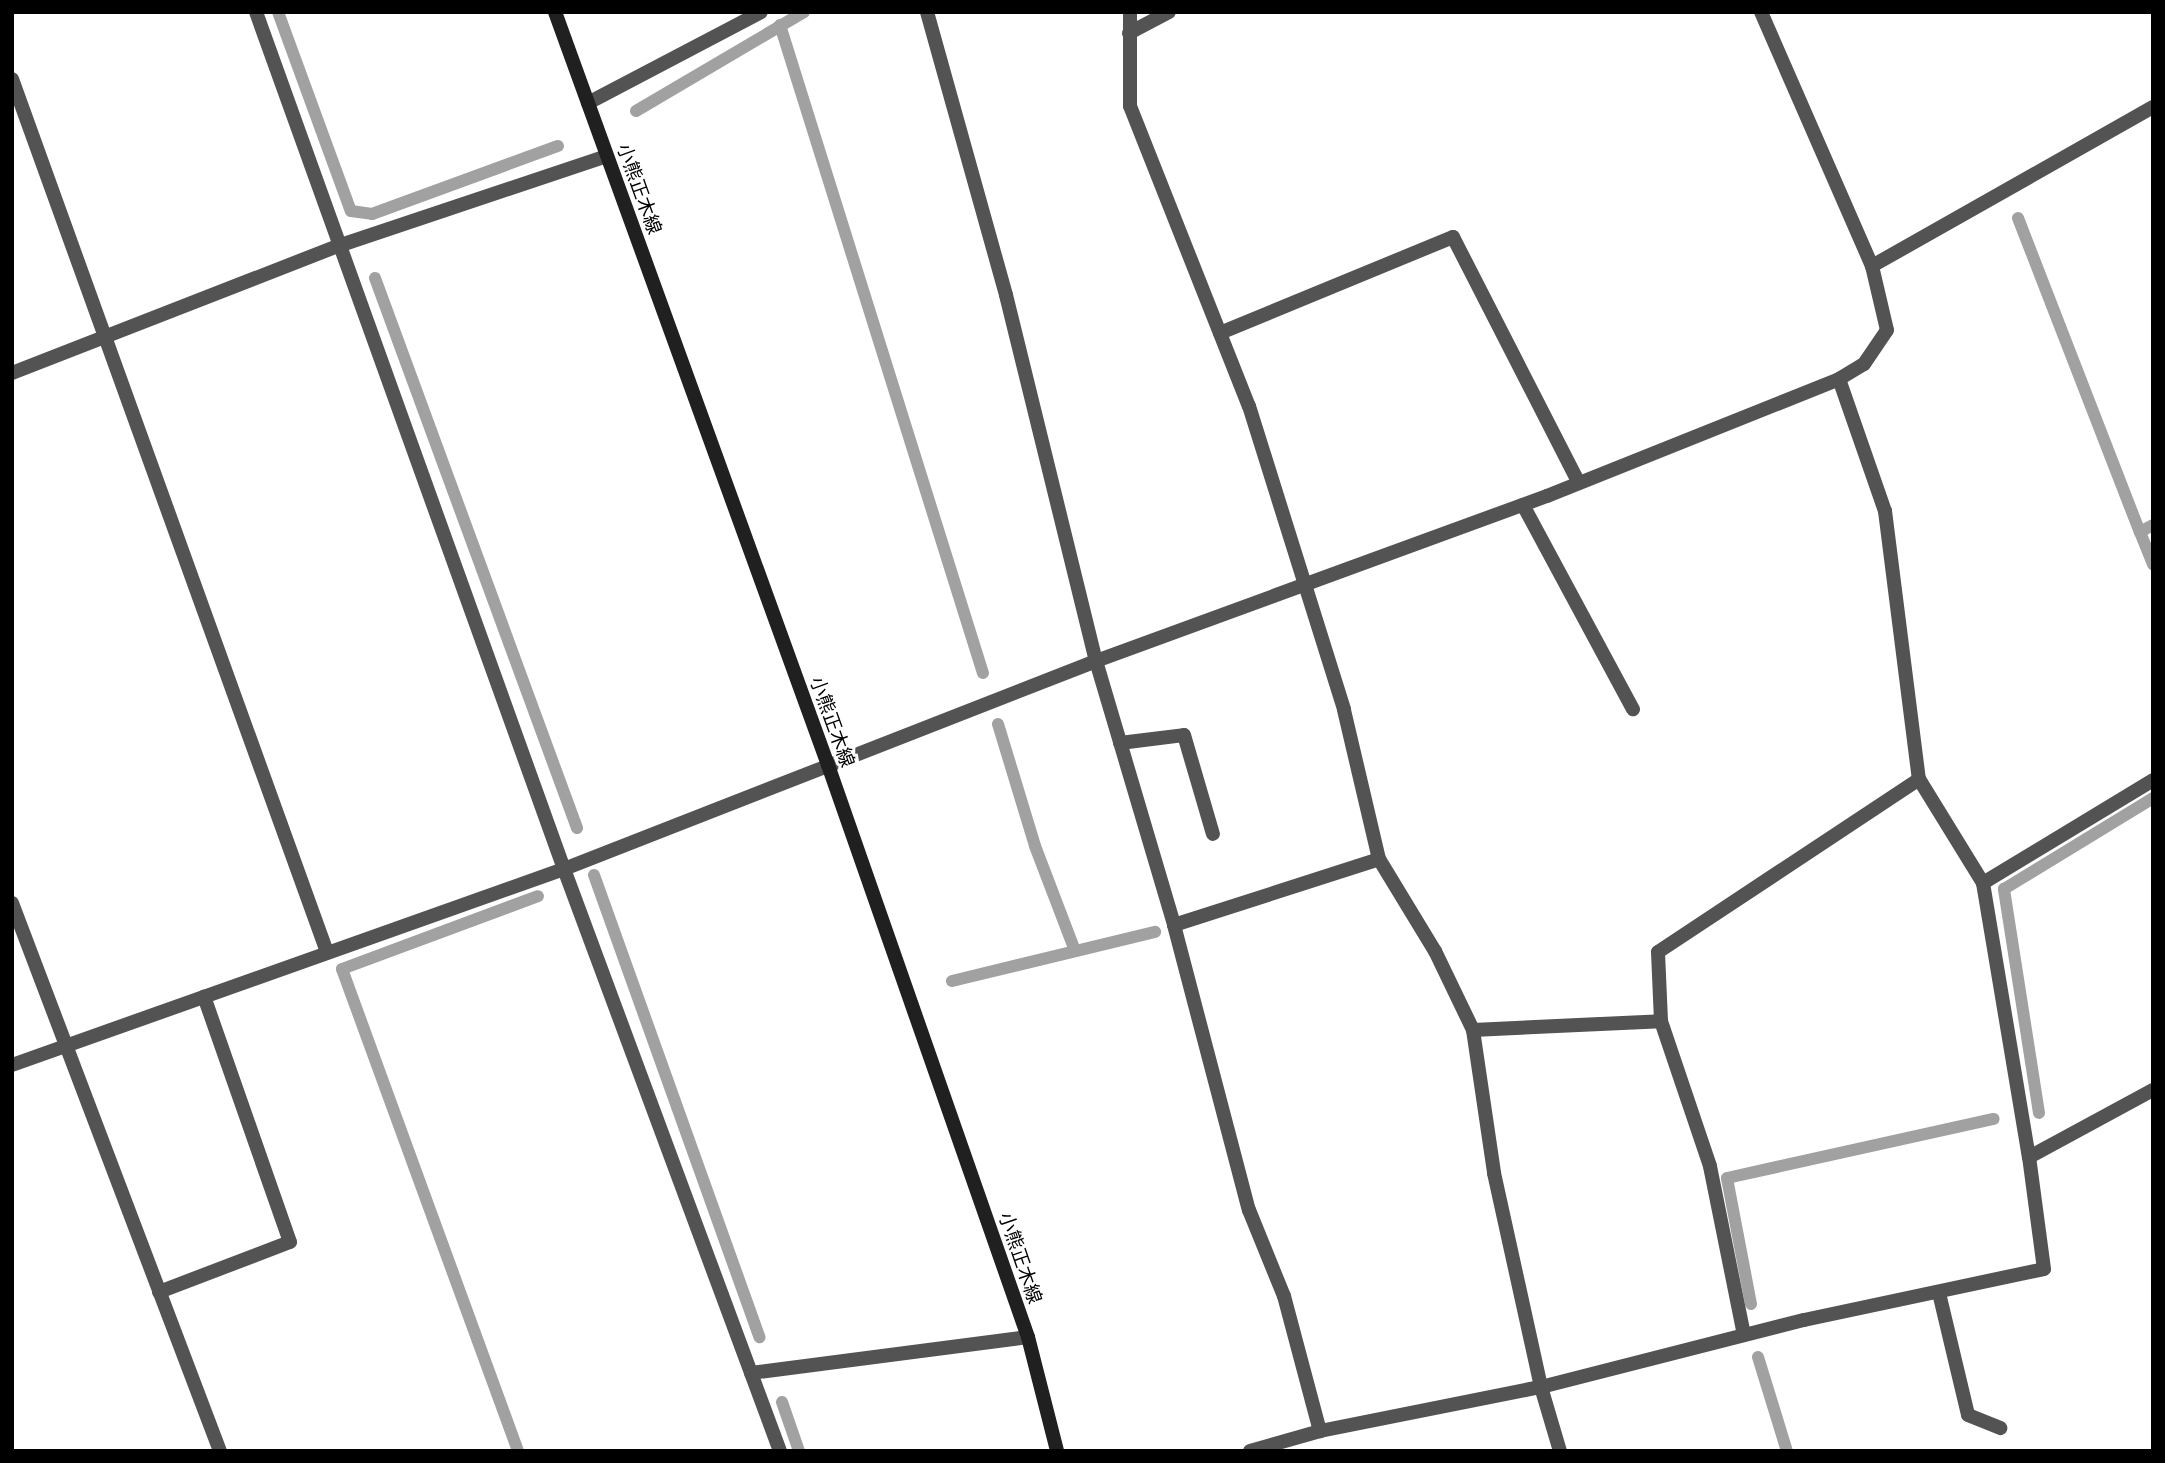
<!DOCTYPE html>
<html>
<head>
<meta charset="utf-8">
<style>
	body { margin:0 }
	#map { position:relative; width:2165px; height:1463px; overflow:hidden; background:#fff; font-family:Raleway,"Noto Sans JP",sans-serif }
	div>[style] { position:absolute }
	.stream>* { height:12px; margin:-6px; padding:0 6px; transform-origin:6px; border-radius:6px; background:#a1a1a1 }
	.minor>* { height:14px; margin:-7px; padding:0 7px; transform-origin:7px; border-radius:7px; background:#535353 }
	.secondary>* { height:14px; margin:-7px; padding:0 7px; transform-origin:7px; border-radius:7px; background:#202020 }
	span { translate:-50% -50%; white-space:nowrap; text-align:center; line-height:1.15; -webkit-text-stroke:6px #fff; paint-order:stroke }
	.street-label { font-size:19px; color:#000 }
	.frame { position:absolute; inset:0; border:14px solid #000; pointer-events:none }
</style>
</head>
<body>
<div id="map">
	<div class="stream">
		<div style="left:278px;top:12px;width:212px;rotate:69.9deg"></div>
		<div style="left:351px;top:211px;width:21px;rotate:8deg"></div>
		<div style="left:372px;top:214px;width:198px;rotate:-20.1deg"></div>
		<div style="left:780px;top:25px;width:679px;rotate:72.61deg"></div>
		<div style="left:636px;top:111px;width:195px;rotate:-30.5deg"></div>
		<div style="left:2018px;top:218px;width:337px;rotate:68.8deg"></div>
		<div style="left:375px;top:278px;width:586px;rotate:69.83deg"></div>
		<div style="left:2153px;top:525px;width:15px;rotate:152deg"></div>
		<div style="left:2140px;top:532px;width:35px;rotate:68deg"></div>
		<div style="left:998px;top:724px;width:127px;rotate:73.1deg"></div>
		<div style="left:1035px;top:846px;width:112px;rotate:69.1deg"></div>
		<div style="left:594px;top:875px;width:491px;rotate:70.3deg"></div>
		<div style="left:952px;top:981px;width:209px;rotate:-13.6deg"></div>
		<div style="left:2039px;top:1113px;width:227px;rotate:-98.9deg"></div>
		<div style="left:2004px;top:889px;width:175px;rotate:-31.4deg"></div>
		<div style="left:1751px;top:1304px;width:128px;rotate:-100.8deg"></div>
		<div style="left:1727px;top:1178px;width:273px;rotate:-12.5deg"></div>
		<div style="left:1758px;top:1357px;width:98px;rotate:72.9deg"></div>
		<div style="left:782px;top:1402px;width:52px;rotate:70.9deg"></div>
		<div style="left:518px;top:1451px;width:513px;rotate:-110.06deg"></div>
		<div style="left:342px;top:969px;width:209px;rotate:-20.4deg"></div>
	</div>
	<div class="minor">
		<div style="left:256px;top:12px;width:911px;rotate:70.23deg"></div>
		<div style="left:564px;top:869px;width:621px;rotate:69.64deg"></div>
		<div style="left:927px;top:12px;width:294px;rotate:74.4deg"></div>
		<div style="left:1006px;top:295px;width:377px;rotate:76.2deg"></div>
		<div style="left:1096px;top:661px;width:275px;rotate:73.5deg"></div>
		<div style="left:1174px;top:925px;width:295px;rotate:75.3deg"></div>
		<div style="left:1249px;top:1210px;width:93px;rotate:67.9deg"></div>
		<div style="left:1284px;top:1296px;width:140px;rotate:75.1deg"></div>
		<div style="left:1130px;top:12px;width:94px;rotate:90deg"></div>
		<div style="left:1130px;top:106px;width:323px;rotate:68.4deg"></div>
		<div style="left:1249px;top:406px;width:318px;rotate:72.6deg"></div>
		<div style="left:1344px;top:710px;width:153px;rotate:76.8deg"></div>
		<div style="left:1379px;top:859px;width:108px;rotate:58.7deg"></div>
		<div style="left:1435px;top:951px;width:88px;rotate:64.3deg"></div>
		<div style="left:1473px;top:1030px;width:145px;rotate:81.6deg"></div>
		<div style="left:1494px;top:1173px;width:219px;rotate:77.6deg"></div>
		<div style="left:1541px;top:1387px;width:67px;rotate:73.5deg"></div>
		<div style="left:1761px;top:12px;width:277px;rotate:66.4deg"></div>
		<div style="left:1129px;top:33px;width:45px;rotate:-27.7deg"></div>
		<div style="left:12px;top:79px;width:928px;rotate:70.16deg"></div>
		<div style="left:588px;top:103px;width:195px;rotate:-27.7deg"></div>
		<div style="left:1220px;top:333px;width:252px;rotate:-22.4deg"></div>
		<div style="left:1453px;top:237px;width:276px;rotate:62.9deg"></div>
		<div style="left:12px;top:373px;width:353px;rotate:-21.3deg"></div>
		<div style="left:341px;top:245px;width:280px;rotate:-18.5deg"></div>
		<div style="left:1839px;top:379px;width:140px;rotate:70.8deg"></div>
		<div style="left:1885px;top:511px;width:270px;rotate:82.8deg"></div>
		<div style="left:1523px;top:505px;width:232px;rotate:61.7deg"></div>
		<div style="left:1120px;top:743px;width:64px;rotate:-7.1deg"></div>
		<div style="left:1184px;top:735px;width:103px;rotate:73.7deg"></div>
		<div style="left:1983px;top:883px;width:199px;rotate:-31.2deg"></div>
		<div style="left:12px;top:903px;width:586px;rotate:69.22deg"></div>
		<div style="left:1174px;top:925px;width:215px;rotate:-17.8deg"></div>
		<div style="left:1473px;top:1030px;width:188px;rotate:-2.7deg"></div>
		<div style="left:12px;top:1065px;width:586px;rotate:-19.55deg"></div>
		<div style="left:564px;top:869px;width:571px;rotate:-21.35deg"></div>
		<div style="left:1096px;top:661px;width:480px;rotate:-20.1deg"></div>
		<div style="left:1547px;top:496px;width:315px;rotate:-21.8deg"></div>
		<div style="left:1839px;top:379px;width:29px;rotate:-31deg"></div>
		<div style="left:1864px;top:364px;width:41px;rotate:-55.9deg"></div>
		<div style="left:1887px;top:330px;width:66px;rotate:-103.2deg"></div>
		<div style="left:1872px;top:266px;width:323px;rotate:-29.5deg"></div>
		<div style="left:159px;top:1292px;width:140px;rotate:-20.9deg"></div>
		<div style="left:290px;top:1242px;width:260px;rotate:-109.3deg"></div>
		<div style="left:1939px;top:1293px;width:125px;rotate:76.6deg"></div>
		<div style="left:1968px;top:1415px;width:35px;rotate:22deg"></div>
		<div style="left:1744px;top:1335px;width:172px;rotate:-101.4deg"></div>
		<div style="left:1710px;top:1166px;width:153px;rotate:-108.7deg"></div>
		<div style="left:1661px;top:1021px;width:69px;rotate:-92.5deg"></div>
		<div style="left:1658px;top:952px;width:313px;rotate:-33.5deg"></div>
		<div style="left:1919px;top:779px;width:122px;rotate:58.4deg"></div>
		<div style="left:1983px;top:883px;width:278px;rotate:80.5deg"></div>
		<div style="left:751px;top:1373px;width:279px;rotate:-7.4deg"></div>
		<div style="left:1250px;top:1451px;width:73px;rotate:-15.9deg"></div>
		<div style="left:1320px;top:1431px;width:225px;rotate:-11.3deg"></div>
		<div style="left:1541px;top:1387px;width:271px;rotate:-14.3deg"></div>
		<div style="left:1804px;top:1320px;width:245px;rotate:-12deg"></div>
		<div style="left:2044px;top:1269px;width:113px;rotate:-97.6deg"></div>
		<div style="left:2029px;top:1157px;width:141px;rotate:-28.4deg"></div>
	</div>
	<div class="secondary">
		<div style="left:555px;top:12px;width:801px;rotate:70.07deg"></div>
		<div style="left:828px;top:765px;width:606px;rotate:70.73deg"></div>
		<div style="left:1028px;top:1337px;width:118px;rotate:75.7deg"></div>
	</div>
	<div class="street-label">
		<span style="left:639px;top:189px;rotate:70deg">小熊正木線</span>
		<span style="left:832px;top:722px;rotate:70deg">小熊正木線</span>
		<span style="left:1020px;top:1258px;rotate:71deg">小熊正木線</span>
	</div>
	<div class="frame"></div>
</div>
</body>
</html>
